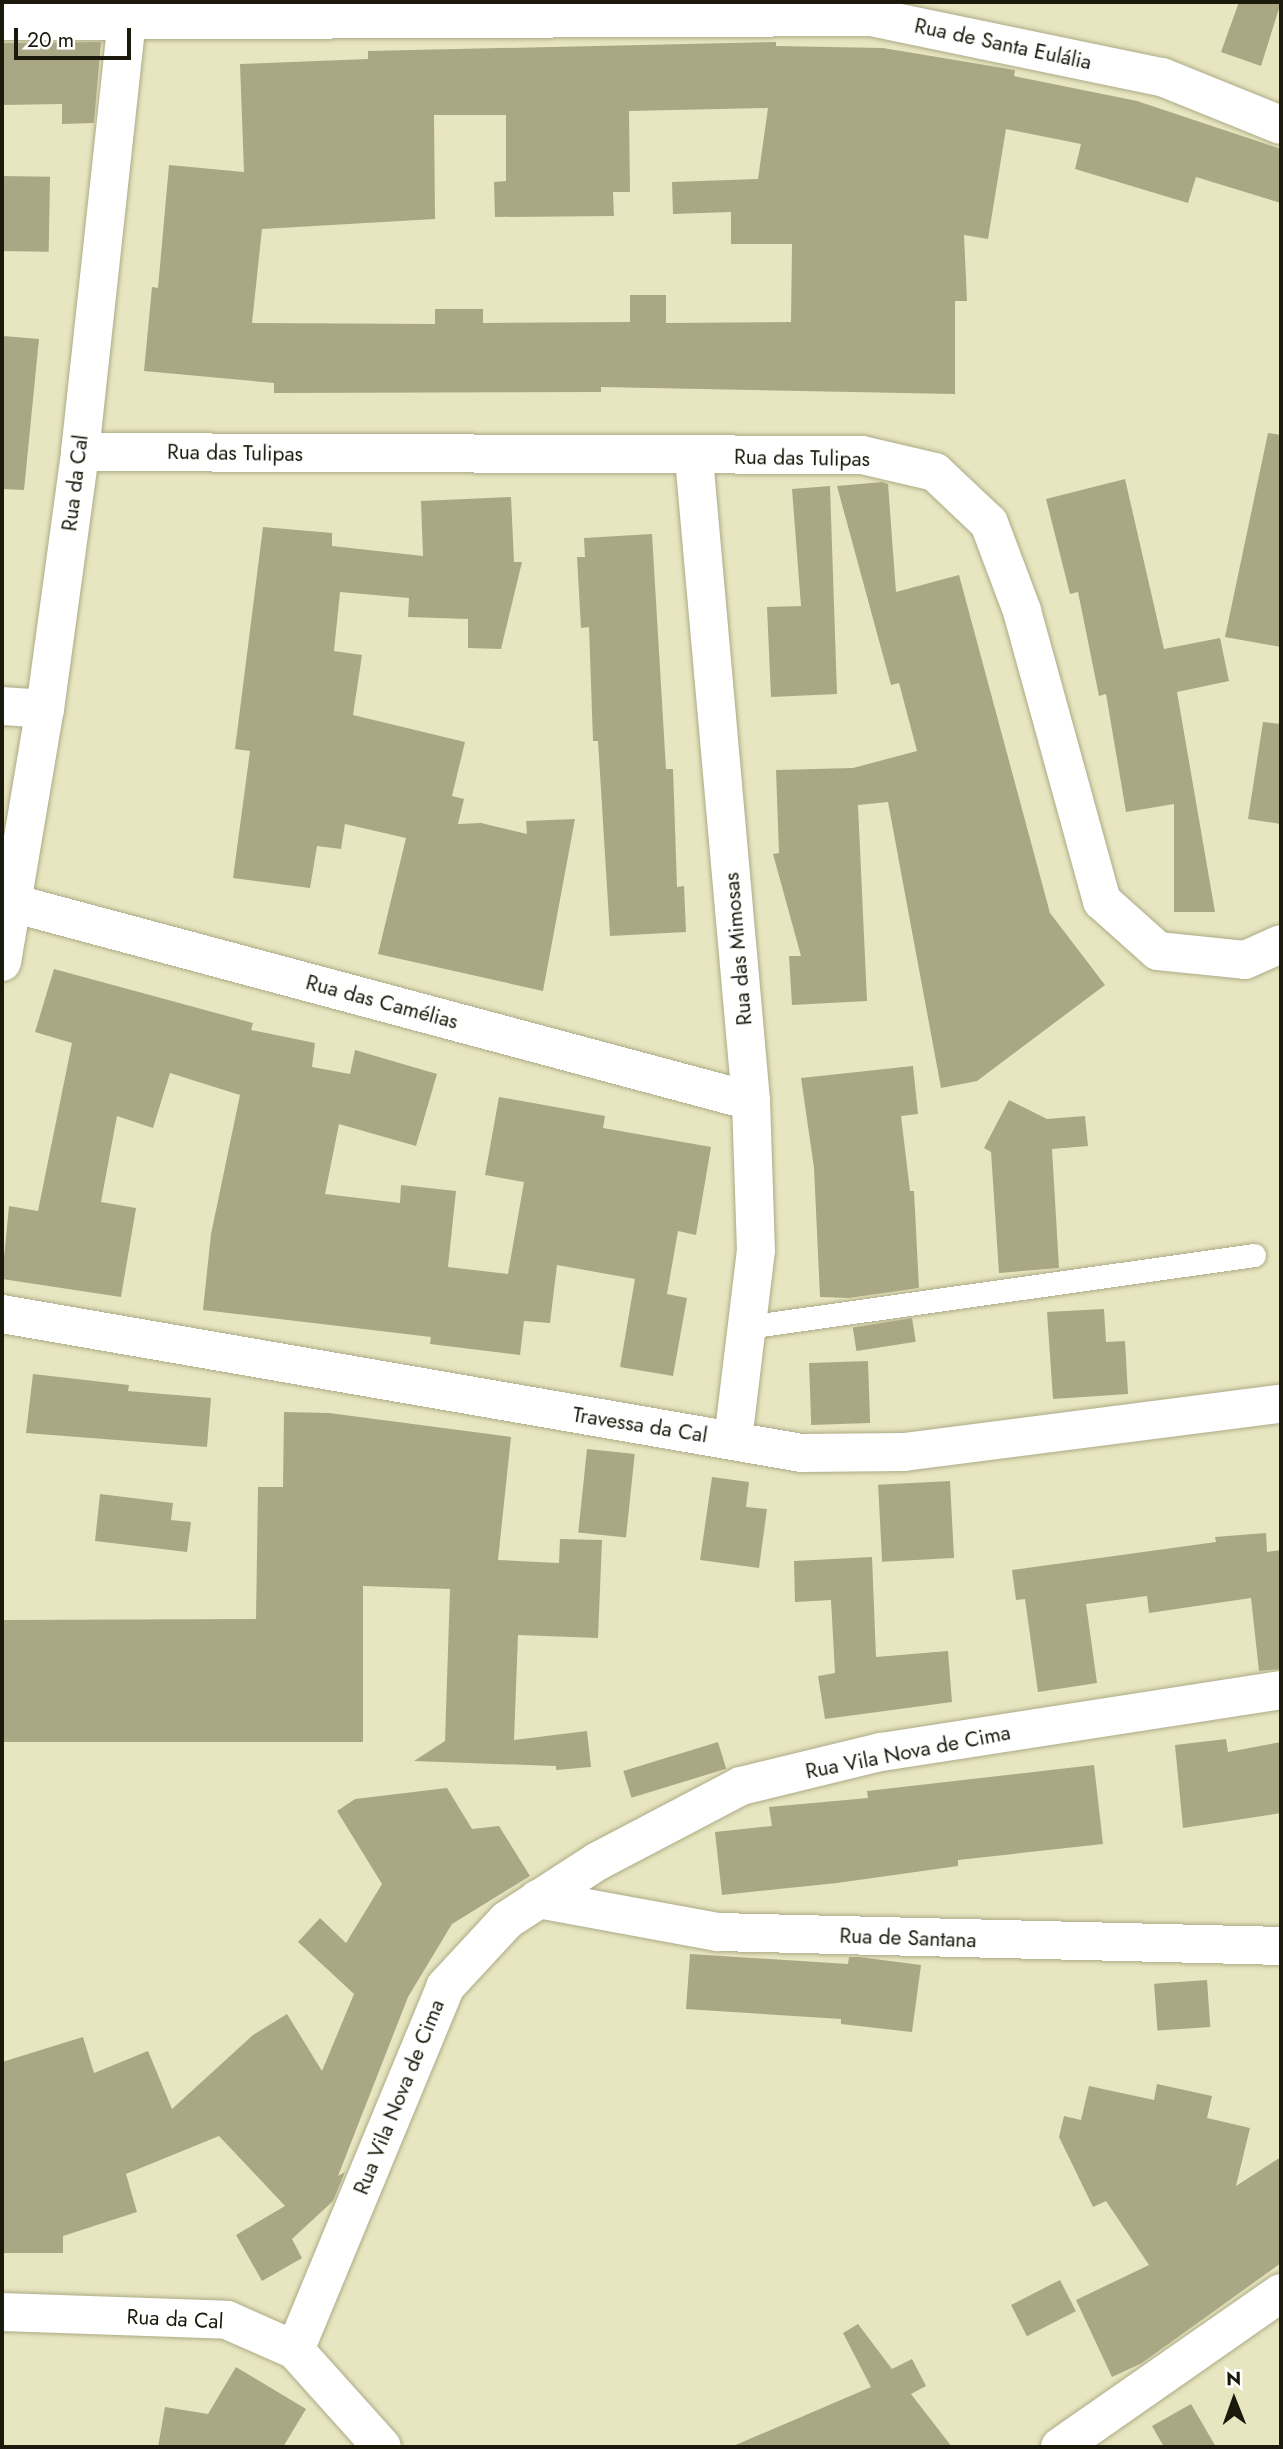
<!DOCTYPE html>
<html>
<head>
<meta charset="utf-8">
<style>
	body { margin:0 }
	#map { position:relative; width:1283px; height:2449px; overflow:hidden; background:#e8e6c0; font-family:Jost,sans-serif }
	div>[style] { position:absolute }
	.building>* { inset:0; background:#aaa884; transform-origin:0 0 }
	.roads { filter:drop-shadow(0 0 2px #acaa86) drop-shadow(0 0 2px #acaa86) }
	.service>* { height:23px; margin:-11.5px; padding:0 11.5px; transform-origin:11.5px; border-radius:11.5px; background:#fff }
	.minor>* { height:38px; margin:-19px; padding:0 19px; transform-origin:19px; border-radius:19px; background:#fff }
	span { translate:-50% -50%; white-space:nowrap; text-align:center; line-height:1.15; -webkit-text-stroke:5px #fff; paint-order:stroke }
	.street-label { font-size:21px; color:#1a190b }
	.frame { position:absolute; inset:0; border:4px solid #1a190b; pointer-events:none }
	.north { position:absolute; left:1199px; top:2365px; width:70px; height:70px; -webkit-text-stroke:5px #fff; paint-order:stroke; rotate:359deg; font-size:19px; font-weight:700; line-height:28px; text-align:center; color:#1a190b }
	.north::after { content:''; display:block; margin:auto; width:24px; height:32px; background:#1a190b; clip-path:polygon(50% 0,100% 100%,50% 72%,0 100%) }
	.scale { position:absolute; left:14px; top:28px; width:117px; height:32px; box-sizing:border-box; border:4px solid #1a190b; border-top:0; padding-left:9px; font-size:21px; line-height:24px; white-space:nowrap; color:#1a190b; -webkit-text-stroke:5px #fff; paint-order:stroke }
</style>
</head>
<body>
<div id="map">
	<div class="building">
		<div style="clip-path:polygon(1239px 2px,1281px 2px,1261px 66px,1221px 52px)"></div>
		<div style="clip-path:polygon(101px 42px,94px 123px,62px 124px,62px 104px,2px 105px,2px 43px)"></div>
		<div style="clip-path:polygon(evenodd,776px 42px,776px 46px,883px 48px,1015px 70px,1014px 76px,1137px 101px,1281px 149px,1281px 203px,1196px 177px,1188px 203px,1075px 169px,1081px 144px,1006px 129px,988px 239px,964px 235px,967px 301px,955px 301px,955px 394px,601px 387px,601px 392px,274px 393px,274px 383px,144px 371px,152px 287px,158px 288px,169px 165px,244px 172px,240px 64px,368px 59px,368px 51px,776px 42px,768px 108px,758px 179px,672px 182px,673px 214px,731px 212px,731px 244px,792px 244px,791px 322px,666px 323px,666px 295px,630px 295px,630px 322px,483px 323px,483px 309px,435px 309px,435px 324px,252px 323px,262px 229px,435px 219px,434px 115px,506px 115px,506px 181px,494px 182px,495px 217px,614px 216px,613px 192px,630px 192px,629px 111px,768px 108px)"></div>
		<div style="left:2px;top:176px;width:48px;height:75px;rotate:1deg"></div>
		<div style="clip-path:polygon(3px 336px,39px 339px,24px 490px,2px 489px)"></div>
		<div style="clip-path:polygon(1268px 433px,1281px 435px,1281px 647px,1225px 637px)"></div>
		<div style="clip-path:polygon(1125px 479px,1164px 649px,1220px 638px,1229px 681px,1177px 692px,1215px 912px,1174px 912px,1174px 804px,1126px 812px,1106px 694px,1099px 696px,1078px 592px,1070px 594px,1046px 499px)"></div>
		<div style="clip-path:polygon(882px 482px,888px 484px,896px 592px,959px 575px,1050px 913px,1105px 985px,977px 1081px,941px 1088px,888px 802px,858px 805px,867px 1001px,792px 1005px,789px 956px,801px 956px,773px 854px,779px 853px,776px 770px,853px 768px,917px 751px,899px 683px,891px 685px,837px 486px)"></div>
		<div style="clip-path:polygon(830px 486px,837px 694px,771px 697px,767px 607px,801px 606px,792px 489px)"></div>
		<div style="clip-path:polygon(511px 497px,514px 562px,522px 562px,501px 649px,468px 648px,468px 619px,408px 617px,409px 598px,340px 592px,334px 651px,362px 655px,353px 715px,465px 742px,452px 796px,464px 799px,458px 824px,481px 823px,527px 834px,526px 821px,575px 819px,543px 991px,378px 954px,406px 838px,345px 824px,341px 849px,317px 846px,310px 888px,233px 878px,250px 751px,235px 749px,263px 527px,332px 533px,332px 546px,423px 556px,421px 501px)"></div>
		<div style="clip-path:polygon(652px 534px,666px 769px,673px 769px,677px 887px,684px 886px,686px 932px,610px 936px,598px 741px,593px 741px,589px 627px,581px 628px,577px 557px,585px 557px,584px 538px)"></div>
		<div style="clip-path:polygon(1263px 722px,1281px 724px,1281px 824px,1248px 819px)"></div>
		<div style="clip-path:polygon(54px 969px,253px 1023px,251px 1030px,315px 1043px,312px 1067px,350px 1074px,355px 1050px,437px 1074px,416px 1146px,339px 1124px,325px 1194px,400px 1203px,401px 1185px,456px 1191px,448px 1267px,508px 1274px,524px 1182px,485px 1175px,499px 1097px,605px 1116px,603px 1128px,711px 1147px,696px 1235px,678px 1231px,667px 1294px,687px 1298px,673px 1376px,620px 1367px,635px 1279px,557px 1265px,550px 1323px,524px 1321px,520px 1355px,430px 1344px,431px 1337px,203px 1310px,211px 1234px,240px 1095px,170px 1073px,153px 1128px,117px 1116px,101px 1202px,136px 1208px,121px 1297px,2px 1279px,9px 1206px,38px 1211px,72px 1043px,35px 1032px)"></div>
		<div style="clip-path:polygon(913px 1066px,918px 1114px,901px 1116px,910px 1191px,914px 1191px,919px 1288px,849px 1298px,820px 1297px,814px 1168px,801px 1078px)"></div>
		<div style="clip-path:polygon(1009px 1100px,1047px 1119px,1085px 1116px,1088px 1146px,1052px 1149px,1059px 1268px,999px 1273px,991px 1152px,984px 1148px)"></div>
		<div style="clip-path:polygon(1104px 1309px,1106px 1342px,1125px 1341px,1128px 1394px,1053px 1399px,1047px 1312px)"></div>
		<div style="left:912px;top:1318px;width:24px;height:60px;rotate:81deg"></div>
		<div style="left:868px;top:1361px;width:62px;height:59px;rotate:88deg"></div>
		<div style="clip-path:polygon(33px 1374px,129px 1385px,128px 1391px,211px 1398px,207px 1447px,26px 1433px)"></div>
		<div style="clip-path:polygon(284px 1412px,329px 1413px,511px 1437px,498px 1560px,559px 1563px,560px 1539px,602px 1540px,598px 1638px,518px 1635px,514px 1740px,587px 1731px,591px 1767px,556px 1770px,556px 1766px,414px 1761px,445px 1741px,450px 1589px,363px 1586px,363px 1742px,2px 1742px,2px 1620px,256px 1619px,258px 1487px,283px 1487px)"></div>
		<div style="left:587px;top:1449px;width:48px;height:84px;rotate:6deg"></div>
		<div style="clip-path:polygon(712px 1477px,749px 1482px,746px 1507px,767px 1509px,759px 1568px,700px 1560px)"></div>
		<div style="left:950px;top:1481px;width:77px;height:72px;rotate:87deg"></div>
		<div style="clip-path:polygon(100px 1494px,173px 1503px,171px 1520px,191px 1522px,187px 1552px,95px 1541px)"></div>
		<div style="clip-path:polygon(1266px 1533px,1267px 1552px,1281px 1550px,1281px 1669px,1259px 1671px,1251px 1598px,1149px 1613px,1147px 1596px,1086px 1604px,1097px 1683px,1038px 1692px,1025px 1599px,1016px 1600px,1012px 1570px,1216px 1542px,1215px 1537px)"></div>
		<div style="clip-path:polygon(872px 1557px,876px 1657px,948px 1651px,952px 1702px,825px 1719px,818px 1676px,835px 1673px,831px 1600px,795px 1602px,794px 1561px)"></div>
		<div style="clip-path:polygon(1226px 1739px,1228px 1752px,1281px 1742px,1281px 1813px,1183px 1828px,1175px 1745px)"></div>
		<div style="left:718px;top:1742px;width:28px;height:99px;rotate:73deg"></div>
		<div style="clip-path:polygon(1094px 1765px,1103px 1844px,958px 1860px,958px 1866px,837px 1883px,722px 1895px,715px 1832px,772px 1826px,769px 1807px,868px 1798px,867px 1791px)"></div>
		<div style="clip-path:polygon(447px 1788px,472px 1829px,499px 1826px,530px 1876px,452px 1924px,408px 1997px,338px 2176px,345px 2172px,333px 2201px,292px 2239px,302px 2258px,262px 2281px,236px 2235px,285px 2206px,219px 2136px,126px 2174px,137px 2212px,63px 2236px,63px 2253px,2px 2253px,2px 2062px,83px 2037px,94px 2073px,148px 2051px,172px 2109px,253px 2035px,287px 2014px,322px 2071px,354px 1994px,298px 1942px,320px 1918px,346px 1943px,382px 1884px,337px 1811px,355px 1799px)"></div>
		<div style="clip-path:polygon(690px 1954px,848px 1964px,849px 1957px,859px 1957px,921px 1965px,912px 2032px,841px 2024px,841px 2019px,686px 2009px)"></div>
		<div style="left:1207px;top:1980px;width:47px;height:53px;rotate:86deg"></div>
		<div style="clip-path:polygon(1157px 2084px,1212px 2096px,1207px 2118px,1250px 2128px,1236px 2186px,1281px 2157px,1281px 2263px,1142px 2363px,1112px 2377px,1076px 2300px,1149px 2265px,1106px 2201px,1093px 2207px,1059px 2137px,1064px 2116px,1081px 2120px,1089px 2086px,1154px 2100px)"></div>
		<div style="left:1060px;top:2280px;width:35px;height:55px;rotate:63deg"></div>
		<div style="clip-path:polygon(858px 2324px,892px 2369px,912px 2359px,926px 2386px,911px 2394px,952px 2447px,731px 2447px,871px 2387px,843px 2333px)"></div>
		<div style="clip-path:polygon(236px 2367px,306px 2409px,283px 2447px,158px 2447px,165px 2407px,208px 2414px)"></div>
		<div style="clip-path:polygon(1191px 2404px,1216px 2447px,1164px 2447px,1152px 2426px)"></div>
	</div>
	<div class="roads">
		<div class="service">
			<div style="left:747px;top:1327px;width:512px;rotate:-8.08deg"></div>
		</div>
		<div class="minor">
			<div style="left:2px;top:21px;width:869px;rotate:-0.26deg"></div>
			<div style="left:871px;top:17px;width:297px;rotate:11.7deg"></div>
			<div style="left:1162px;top:77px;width:128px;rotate:22deg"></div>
			<div style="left:80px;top:452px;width:782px;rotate:0.22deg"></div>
			<div style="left:862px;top:455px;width:75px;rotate:13.1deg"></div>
			<div style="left:935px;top:472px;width:74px;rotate:43.4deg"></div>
			<div style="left:989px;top:523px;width:94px;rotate:69.4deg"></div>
			<div style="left:1022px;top:611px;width:301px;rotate:74.6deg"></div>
			<div style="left:1102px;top:901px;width:75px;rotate:41.8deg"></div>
			<div style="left:1158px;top:951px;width:87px;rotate:5.9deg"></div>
			<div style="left:1245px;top:960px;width:39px;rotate:-24deg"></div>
			<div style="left:694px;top:458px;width:646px;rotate:84.93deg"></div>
			<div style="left:751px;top:1101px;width:149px;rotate:88.1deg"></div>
			<div style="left:756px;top:1250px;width:191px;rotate:96.9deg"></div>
			<div style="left:2px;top:706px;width:43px;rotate:4deg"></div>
			<div style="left:12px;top:903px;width:765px;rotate:15deg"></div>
			<div style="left:2px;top:962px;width:257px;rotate:-80.4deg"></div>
			<div style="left:45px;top:709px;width:259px;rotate:-82.2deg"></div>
			<div style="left:80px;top:452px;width:435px;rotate:-83.8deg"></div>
			<div style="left:127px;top:20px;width:19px;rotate:-69deg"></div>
			<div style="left:2px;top:1314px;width:812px;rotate:9.86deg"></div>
			<div style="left:802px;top:1453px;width:102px;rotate:-0.6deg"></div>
			<div style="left:904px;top:1452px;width:380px;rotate:-7.3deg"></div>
			<div style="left:538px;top:1899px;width:183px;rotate:10.4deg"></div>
			<div style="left:718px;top:1932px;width:563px;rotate:1.42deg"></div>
			<div style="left:2px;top:2312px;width:225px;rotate:2deg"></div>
			<div style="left:227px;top:2320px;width:74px;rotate:23.8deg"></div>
			<div style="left:295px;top:2350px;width:130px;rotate:48.1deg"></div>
			<div style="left:295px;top:2350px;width:393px;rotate:-67.5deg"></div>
			<div style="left:445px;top:1987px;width:91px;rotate:-47.2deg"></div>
			<div style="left:507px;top:1920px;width:108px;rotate:-33deg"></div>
			<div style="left:598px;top:1861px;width:161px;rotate:-27.7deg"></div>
			<div style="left:741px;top:1786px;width:144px;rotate:-13.7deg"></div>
			<div style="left:881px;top:1752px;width:405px;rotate:-8.8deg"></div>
			<div style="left:1060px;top:2447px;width:269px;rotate:-34.9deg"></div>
		</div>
	</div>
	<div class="street-label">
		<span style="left:1003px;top:44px;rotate:12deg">Rua de Santa Eulália</span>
		<span style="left:235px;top:453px;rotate:1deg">Rua das Tulipas</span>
		<span style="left:802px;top:458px;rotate:1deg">Rua das Tulipas</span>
		<span style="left:75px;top:483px;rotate:-83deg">Rua da Cal</span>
		<span style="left:738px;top:949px;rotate:-95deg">Rua das Mimosas</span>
		<span style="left:382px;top:1002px;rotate:15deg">Rua das Camélias</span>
		<span style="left:640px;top:1425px;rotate:9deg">Travessa da Cal</span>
		<span style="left:908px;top:1752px;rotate:-11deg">Rua Vila Nova de Cima</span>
		<span style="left:908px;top:1938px;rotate:2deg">Rua de Santana</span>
		<span style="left:399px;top:2097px;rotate:-68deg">Rua Vila Nova de Cima</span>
		<span style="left:175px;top:2319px;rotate:3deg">Rua da Cal</span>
	</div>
	<div class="frame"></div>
	<div class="north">N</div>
	<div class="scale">20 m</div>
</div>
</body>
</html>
